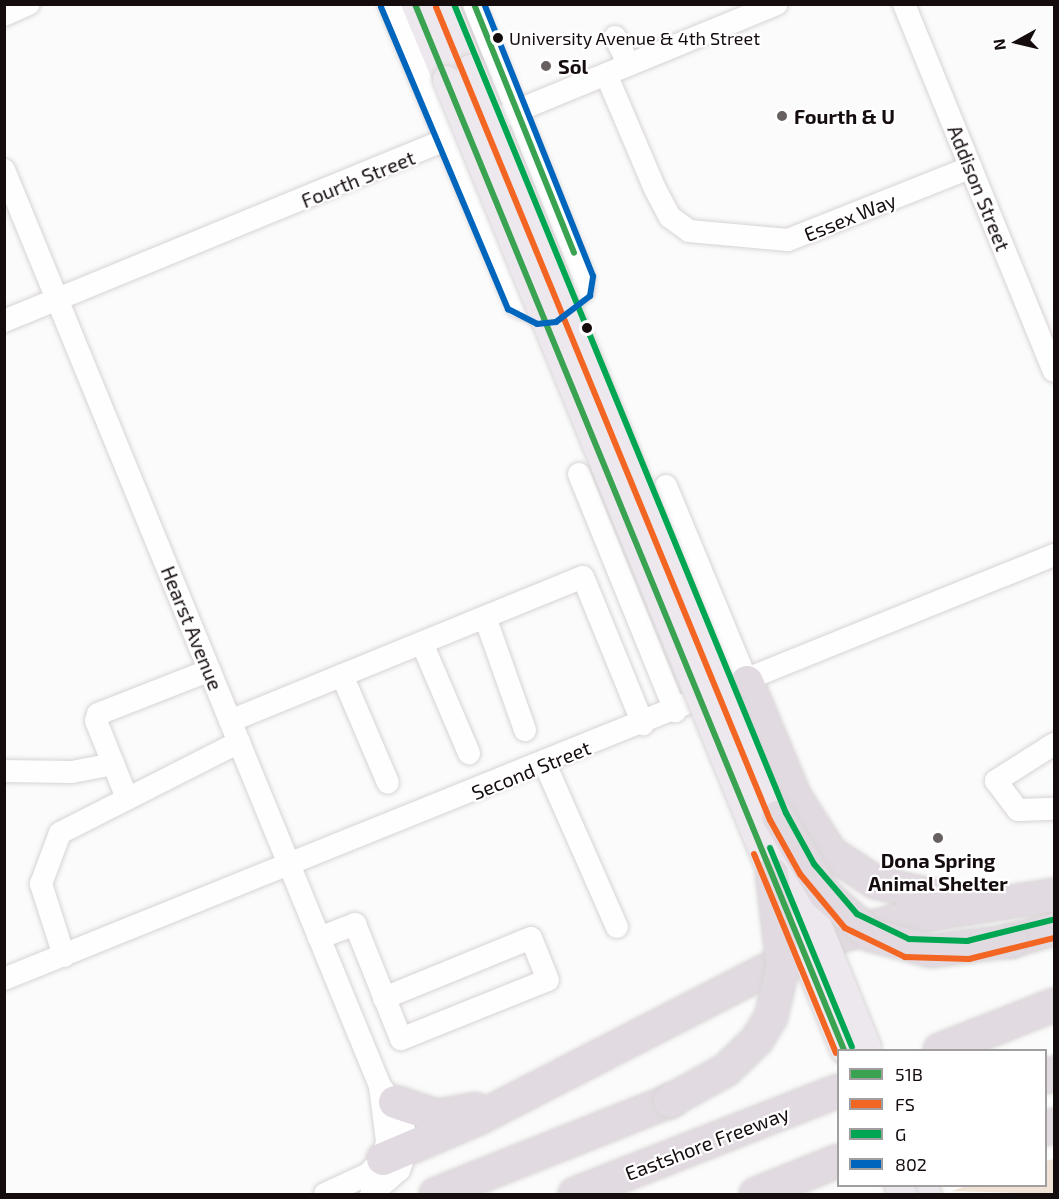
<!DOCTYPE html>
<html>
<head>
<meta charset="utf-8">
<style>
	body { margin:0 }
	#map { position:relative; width:1059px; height:1199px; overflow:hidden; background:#fbfbfb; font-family:"Exo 2",sans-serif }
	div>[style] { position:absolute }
	.green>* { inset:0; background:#f1e2d6 }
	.roads { filter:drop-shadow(0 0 2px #d8d3d4) drop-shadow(0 0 2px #d8d3d4) }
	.minor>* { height:22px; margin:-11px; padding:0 11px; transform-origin:11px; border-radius:11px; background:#fefefe }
	.major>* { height:27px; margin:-13.5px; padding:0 13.5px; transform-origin:13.5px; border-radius:13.5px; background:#ede8ed }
	.highway>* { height:32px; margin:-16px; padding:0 16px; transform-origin:16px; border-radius:16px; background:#e2dae1 }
	.bridges { filter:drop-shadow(0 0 2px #d8d6d7) drop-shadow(0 0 2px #d8d6d7) }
	.major-bridge>* { height:27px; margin:-13.5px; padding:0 13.5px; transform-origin:13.5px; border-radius:13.5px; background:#ede8ed }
	.highway-bridge>* { height:32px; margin:-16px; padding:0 16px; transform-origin:16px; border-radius:16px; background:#e2dae1 }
	.bus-1>* { height:6px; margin:-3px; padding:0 3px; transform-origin:3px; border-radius:3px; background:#39a352 }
	.bus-2>* { height:6px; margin:-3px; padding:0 3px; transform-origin:3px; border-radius:3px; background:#f26522 }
	.bus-3>* { height:6px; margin:-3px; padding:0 3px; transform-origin:3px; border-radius:3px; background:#00a651 }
	.bus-4>* { height:6px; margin:-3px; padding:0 3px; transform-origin:3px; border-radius:3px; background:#0065bd }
	.dots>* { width:16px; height:16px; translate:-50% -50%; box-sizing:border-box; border:3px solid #fff; border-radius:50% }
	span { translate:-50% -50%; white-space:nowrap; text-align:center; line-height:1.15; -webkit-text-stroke:4.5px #fff; paint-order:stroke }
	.bus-label { font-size:18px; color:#150c0e }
	.left { translate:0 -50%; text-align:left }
	.poi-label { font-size:20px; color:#150c0e; font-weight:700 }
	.street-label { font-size:20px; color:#150c0e }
	.frame { position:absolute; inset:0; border:6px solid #150c0e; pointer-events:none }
	.legend { position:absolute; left:837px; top:1049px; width:210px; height:138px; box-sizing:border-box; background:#fff; border:2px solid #a19e9f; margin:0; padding:8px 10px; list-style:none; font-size:18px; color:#150c0e }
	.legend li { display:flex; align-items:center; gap:12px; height:30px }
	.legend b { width:30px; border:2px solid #a19e9f }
	.north { position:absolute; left:987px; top:12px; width:60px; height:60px; -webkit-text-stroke:4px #fff; paint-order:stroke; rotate:262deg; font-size:16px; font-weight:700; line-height:24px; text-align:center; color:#150c0e }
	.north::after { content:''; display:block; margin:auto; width:21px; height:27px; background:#150c0e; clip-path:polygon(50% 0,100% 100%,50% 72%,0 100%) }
</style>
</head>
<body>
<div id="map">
	<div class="green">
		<div style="clip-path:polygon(1054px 1159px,1054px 1194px,952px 1191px,966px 1186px,1046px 1186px,1046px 1161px)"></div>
	</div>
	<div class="roads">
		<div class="minor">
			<div style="left:389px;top:4px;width:327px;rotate:67.1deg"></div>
			<div style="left:516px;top:305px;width:25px;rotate:23deg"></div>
			<div style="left:539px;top:315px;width:15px;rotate:-8deg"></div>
			<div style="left:554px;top:313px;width:36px;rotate:-37deg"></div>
			<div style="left:583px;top:291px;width:13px;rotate:-86deg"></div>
			<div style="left:584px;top:278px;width:295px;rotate:-111.9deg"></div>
			<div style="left:904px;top:4px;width:396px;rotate:67.8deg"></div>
			<div style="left:4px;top:15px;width:27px;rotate:-24deg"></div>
			<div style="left:615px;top:37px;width:31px;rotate:63deg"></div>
			<div style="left:606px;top:74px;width:125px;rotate:66.9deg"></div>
			<div style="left:655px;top:189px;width:32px;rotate:62deg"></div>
			<div style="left:670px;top:217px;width:24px;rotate:36deg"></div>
			<div style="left:689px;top:231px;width:99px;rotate:5.2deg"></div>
			<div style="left:788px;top:240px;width:197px;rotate:-21.7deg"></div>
			<div style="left:4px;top:170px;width:990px;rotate:67.68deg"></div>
			<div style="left:380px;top:1086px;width:35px;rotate:53deg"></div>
			<div style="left:401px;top:1114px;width:33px;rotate:79deg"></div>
			<div style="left:407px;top:1146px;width:25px;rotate:108deg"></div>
			<div style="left:399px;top:1170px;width:37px;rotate:139deg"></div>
			<div style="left:4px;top:321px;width:835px;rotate:-22.3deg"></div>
			<div style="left:579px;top:474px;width:256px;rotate:67.9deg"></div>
			<div style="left:666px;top:486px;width:212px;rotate:67.5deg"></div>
			<div style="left:485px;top:617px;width:120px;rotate:70.5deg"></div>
			<div style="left:422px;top:643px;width:120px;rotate:66.9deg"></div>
			<div style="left:342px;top:675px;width:117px;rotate:66.9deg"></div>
			<div style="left:230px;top:721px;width:381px;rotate:-22.2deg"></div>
			<div style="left:583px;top:577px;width:159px;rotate:67.8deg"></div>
			<div style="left:1054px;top:744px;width:69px;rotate:147.5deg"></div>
			<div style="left:996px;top:781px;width:36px;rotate:53deg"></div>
			<div style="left:1018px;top:810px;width:36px;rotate:-2deg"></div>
			<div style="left:545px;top:764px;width:178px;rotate:66.2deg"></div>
			<div style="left:4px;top:771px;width:68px;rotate:0.8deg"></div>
			<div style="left:72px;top:772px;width:42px;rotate:-11deg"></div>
			<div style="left:127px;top:798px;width:83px;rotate:-111.9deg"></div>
			<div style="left:96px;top:721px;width:7px;rotate:-74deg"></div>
			<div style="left:98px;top:714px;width:120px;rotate:-21.4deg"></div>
			<div style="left:319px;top:938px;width:39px;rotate:-21deg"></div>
			<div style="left:355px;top:924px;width:124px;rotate:68.2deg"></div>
			<div style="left:401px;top:1039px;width:158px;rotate:-21.9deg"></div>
			<div style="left:548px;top:980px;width:45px;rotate:-112deg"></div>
			<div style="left:531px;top:938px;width:159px;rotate:157.8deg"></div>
			<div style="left:64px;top:956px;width:76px;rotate:-107.7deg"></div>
			<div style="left:41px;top:884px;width:54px;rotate:-69.6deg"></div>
			<div style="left:60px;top:833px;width:201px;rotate:-26.9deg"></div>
			<div style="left:4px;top:979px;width:1132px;rotate:-21.99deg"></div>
			<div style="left:325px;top:1194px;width:47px;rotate:-24.9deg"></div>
			<div style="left:368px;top:1174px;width:21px;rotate:-45deg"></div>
			<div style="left:383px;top:1159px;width:17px;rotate:-77deg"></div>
			<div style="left:387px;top:1142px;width:56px;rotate:-97.1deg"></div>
		</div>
		<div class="major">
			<div style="left:415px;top:4px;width:81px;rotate:67.5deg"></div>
			<div style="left:444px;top:4px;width:69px;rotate:67.9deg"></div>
			<div style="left:923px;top:1186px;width:9px;rotate:63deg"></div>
		</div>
		<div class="highway">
			<div style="left:747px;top:682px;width:125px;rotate:67.3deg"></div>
			<div style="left:795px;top:797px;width:67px;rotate:57.3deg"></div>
			<div style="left:831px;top:853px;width:53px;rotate:33.4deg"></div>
			<div style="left:875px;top:882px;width:82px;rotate:13.4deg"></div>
			<div style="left:1011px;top:941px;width:45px;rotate:-15.6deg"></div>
			<div style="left:940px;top:1050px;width:123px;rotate:-21.5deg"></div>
			<div style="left:1046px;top:1077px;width:9px;rotate:-27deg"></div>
			<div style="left:395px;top:1102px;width:44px;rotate:18.4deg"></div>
			<div style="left:437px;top:1116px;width:39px;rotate:-10deg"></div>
			<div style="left:1046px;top:1129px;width:9px;rotate:-27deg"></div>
			<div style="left:383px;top:1159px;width:102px;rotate:-23.1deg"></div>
			<div style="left:477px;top:1119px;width:391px;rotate:-27.2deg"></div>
			<div style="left:825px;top:940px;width:85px;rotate:-15deg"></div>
			<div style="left:907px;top:918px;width:149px;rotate:-8.9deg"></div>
			<div style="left:436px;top:1194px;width:252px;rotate:-21.7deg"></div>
			<div style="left:575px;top:1194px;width:282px;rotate:-21.4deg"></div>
			<div style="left:756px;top:1194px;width:88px;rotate:-21.9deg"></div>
		</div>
	</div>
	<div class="bridges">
		<div class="major-bridge">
			<div style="left:470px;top:68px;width:1056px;rotate:67.93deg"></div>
			<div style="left:446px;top:79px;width:1049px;rotate:67.71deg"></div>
			<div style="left:898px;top:1186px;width:9px;rotate:63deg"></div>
		</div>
		<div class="highway-bridge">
			<div style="left:778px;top:817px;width:90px;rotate:58.6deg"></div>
			<div style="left:825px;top:894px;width:62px;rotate:41.7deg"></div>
			<div style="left:871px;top:935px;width:62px;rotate:14.9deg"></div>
			<div style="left:931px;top:951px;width:81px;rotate:-7.1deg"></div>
			<div style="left:670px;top:1101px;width:64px;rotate:-29deg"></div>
			<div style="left:726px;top:1070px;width:43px;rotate:-44.1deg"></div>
			<div style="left:757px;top:1040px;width:27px;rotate:-59deg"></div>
			<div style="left:771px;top:1017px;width:52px;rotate:-76.8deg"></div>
			<div style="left:783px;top:966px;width:93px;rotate:-96.8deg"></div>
		</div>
	</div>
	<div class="bus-1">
		<div style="left:415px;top:4px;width:1131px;rotate:67.7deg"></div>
		<div style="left:474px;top:4px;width:268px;rotate:68.1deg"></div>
	</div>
	<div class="bus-2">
		<div style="left:436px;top:7px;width:879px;rotate:67.67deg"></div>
		<div style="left:770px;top:820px;width:62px;rotate:60.9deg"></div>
		<div style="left:800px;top:874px;width:70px;rotate:50.2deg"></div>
		<div style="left:845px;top:928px;width:67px;rotate:25.8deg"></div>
		<div style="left:905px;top:957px;width:64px;rotate:1.8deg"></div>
		<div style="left:969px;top:959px;width:88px;rotate:-13.9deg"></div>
		<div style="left:754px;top:854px;width:215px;rotate:67.6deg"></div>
	</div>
	<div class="bus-3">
		<div style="left:454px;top:4px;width:874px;rotate:67.69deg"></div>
		<div style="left:786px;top:813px;width:58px;rotate:61.2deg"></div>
		<div style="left:814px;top:864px;width:66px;rotate:49.3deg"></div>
		<div style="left:857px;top:914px;width:58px;rotate:25.7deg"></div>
		<div style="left:909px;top:939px;width:58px;rotate:2deg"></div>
		<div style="left:967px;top:941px;width:88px;rotate:-13.9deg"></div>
		<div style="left:770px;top:848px;width:215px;rotate:67.6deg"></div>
	</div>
	<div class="bus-4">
		<div style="left:381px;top:7px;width:328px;rotate:67.2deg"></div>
		<div style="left:508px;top:309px;width:33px;rotate:27deg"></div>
		<div style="left:537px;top:324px;width:19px;rotate:-6deg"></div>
		<div style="left:556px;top:322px;width:43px;rotate:-37.4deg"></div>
		<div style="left:590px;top:296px;width:20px;rotate:-81deg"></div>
		<div style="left:593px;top:276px;width:293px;rotate:-111.8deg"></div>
	</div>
	<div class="dots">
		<div style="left:498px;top:38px;background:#150c0e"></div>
		<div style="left:546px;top:66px;background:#666061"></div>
		<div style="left:782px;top:116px;background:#666061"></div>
		<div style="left:587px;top:328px;background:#150c0e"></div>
		<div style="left:938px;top:838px;background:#666061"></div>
	</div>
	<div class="bus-label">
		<span class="left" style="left:509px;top:38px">University Avenue &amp; 4th Street</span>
	</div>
	<div class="poi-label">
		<span class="left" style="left:558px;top:66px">Sōl</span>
		<span class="left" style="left:794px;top:116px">Fourth &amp; U</span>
		<span style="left:938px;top:872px">Dona Spring<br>Animal Shelter</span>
	</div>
	<div class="street-label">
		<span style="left:358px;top:179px;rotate:-22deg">Fourth Street</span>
		<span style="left:979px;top:188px;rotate:68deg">Addison Street</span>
		<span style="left:850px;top:217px;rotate:-22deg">Essex Way</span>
		<span style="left:192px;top:628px;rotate:68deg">Hearst Avenue</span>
		<span style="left:531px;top:770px;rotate:-22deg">Second Street</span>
		<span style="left:707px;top:1143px;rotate:-21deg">Eastshore Freeway</span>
	</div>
	<div class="frame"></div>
	<ul class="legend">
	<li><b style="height:8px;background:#39a352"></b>51B</li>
	<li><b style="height:8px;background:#f26522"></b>FS</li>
	<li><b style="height:8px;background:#00a651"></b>G</li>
	<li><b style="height:8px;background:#0065bd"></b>802</li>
	</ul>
	<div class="north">N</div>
</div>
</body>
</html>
